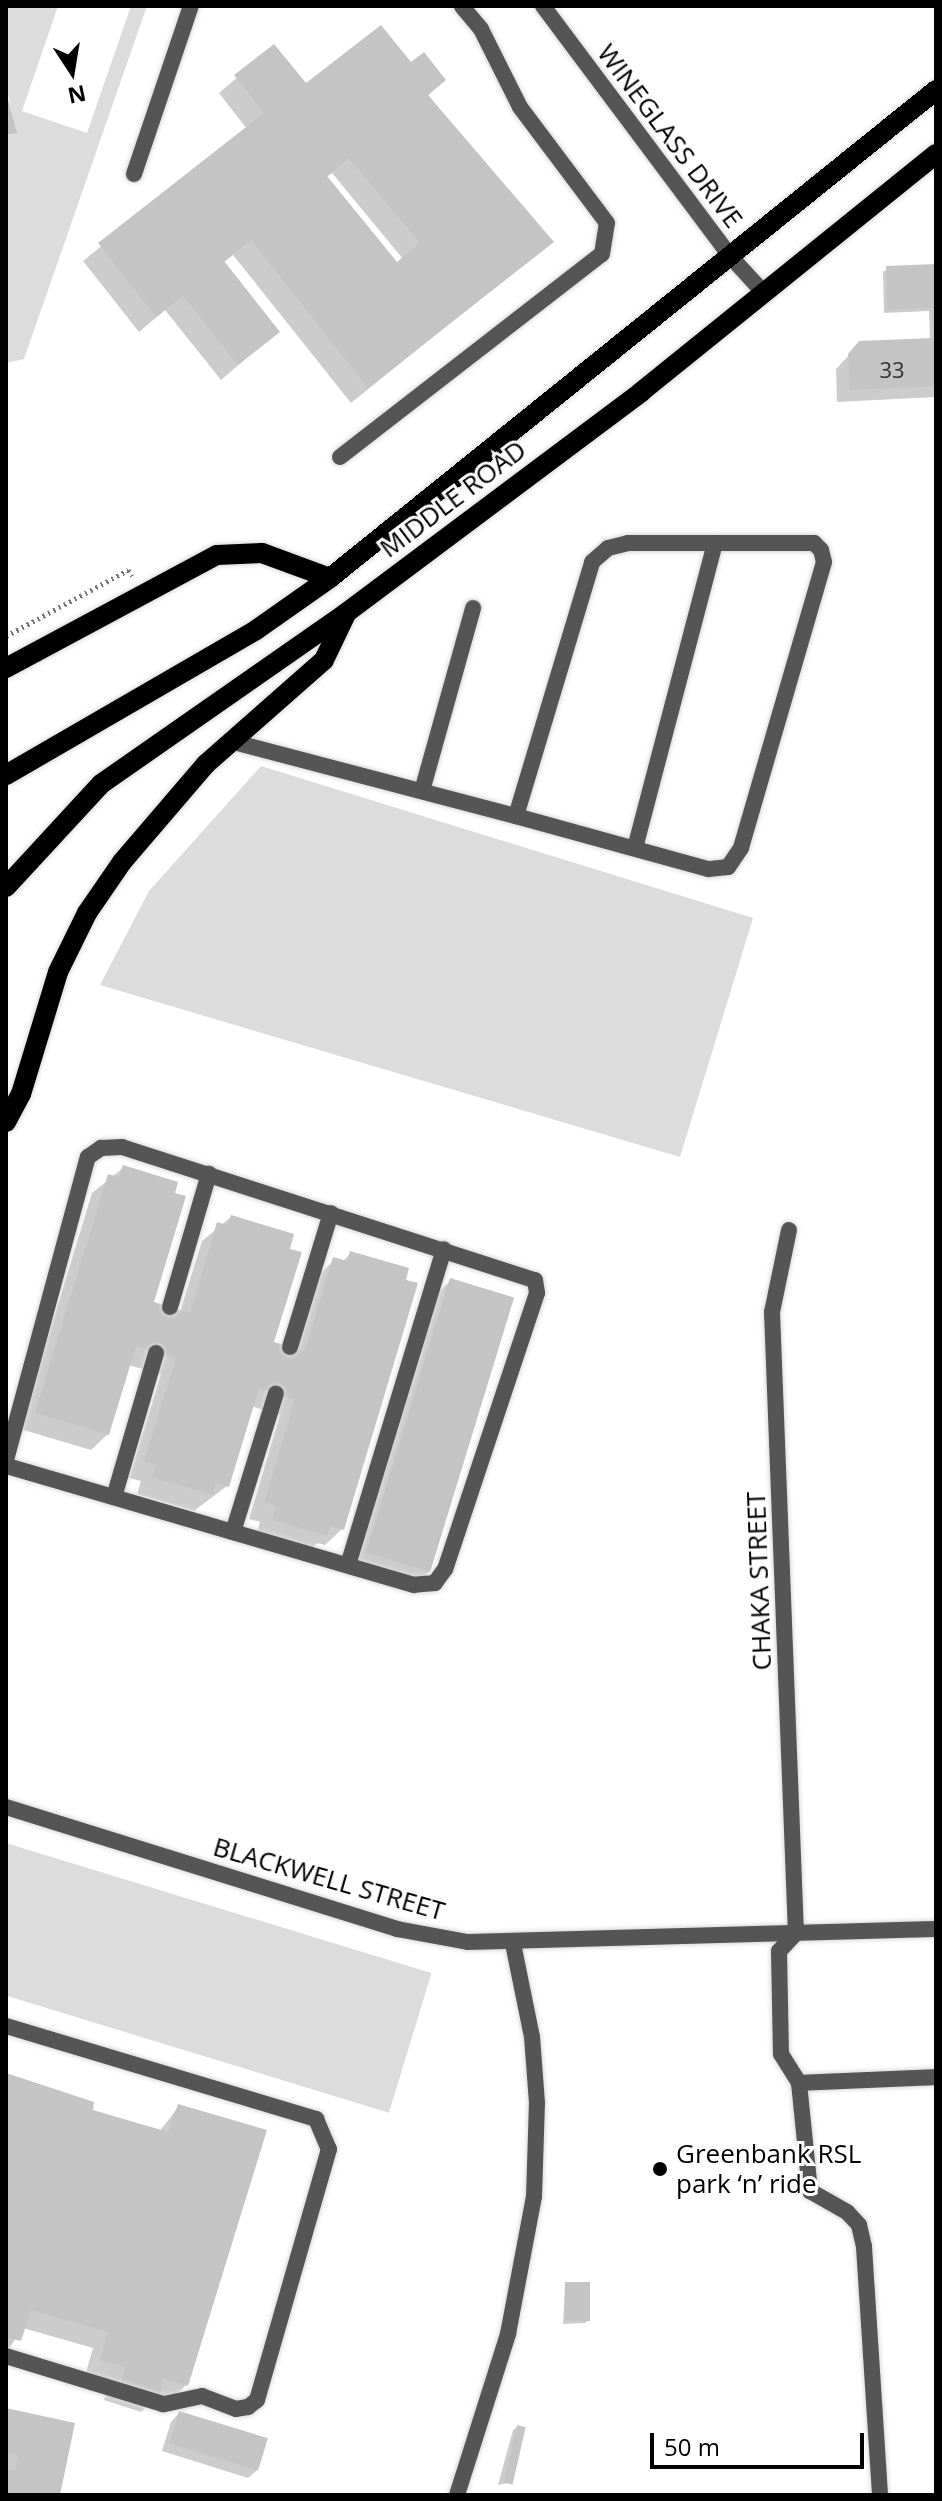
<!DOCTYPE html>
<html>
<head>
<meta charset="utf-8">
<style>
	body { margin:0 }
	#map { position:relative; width:942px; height:2501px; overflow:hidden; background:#fff; font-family:"Open Sans",sans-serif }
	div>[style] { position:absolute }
	.green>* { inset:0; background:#dcdcdc; transform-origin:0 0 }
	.shadow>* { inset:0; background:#0003 }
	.building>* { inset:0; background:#c4c4c4; transform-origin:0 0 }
	.path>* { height:5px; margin-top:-2.5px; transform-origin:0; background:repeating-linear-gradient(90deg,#777 0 2px,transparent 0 6px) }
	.roads { filter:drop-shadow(0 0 2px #dbdbdb) drop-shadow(0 0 2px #dbdbdb) }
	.service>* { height:16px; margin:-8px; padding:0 8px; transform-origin:8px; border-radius:8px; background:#555 }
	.minor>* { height:16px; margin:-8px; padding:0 8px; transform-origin:8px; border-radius:8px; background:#555 }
	.primary>* { height:20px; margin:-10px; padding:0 10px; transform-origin:10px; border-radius:10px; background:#000 }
	.dots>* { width:22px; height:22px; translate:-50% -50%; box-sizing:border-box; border:4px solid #fff; border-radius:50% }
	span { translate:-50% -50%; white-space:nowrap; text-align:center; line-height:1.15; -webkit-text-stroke:6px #fff; paint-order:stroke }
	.number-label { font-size:22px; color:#313131 }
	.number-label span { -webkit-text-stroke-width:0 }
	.street-label { font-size:26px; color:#000 }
	.poi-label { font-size:26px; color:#000 }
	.left { translate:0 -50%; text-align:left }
	.frame { position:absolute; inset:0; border:8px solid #000; pointer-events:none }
	.north { position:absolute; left:32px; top:32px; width:80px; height:80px; -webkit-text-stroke:6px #fff; paint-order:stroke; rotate:168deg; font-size:22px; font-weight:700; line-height:32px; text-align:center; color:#000 }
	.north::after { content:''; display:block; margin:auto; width:28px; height:36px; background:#000; clip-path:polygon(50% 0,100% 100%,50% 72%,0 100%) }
	.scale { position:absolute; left:650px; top:2433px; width:214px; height:36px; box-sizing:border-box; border:4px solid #000; border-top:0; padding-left:10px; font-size:24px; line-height:28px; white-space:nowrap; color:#000; -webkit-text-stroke:6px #fff; paint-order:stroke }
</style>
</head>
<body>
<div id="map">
	<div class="green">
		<div style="clip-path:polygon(6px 6px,58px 6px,22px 111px,87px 133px,131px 6px,147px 6px,24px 359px,6px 363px,6px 135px,16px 133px,6px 85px)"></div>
		<div style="clip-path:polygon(261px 766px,753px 918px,680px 1157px,100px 985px,149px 891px)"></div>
		<div style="left:6px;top:1843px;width:445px;height:146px;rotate:17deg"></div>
	</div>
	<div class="shadow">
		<div style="clip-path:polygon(evenodd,274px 46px,306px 86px,410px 65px,443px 80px,427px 97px,551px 242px,351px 403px,233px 255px,223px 263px,277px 332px,221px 380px,165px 310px,139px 332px,83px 261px,247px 129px,219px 93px,274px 46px,332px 173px,403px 259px,397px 264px,325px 178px,332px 173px)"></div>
		<div style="clip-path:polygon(936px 266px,936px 397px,837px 402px,836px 369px,860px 343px,930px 340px,929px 311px,884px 313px,883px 271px)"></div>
		<div style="clip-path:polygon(123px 1168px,152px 1304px,180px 1312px,202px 1241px,231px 1217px,272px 1344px,295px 1351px,318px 1276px,334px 1260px,342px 1262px,351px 1253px,342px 1529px,325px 1545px,317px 1543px,309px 1552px,256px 1536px,260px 1522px,249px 1519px,280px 1415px,251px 1406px,227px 1486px,194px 1511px,137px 1494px,141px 1481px,129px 1478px,161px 1374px,128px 1365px,108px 1434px,91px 1450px,20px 1429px,92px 1193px)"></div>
		<div style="clip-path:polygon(451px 1280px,430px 1571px,413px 1588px,352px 1570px,434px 1297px)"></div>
		<div style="clip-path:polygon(6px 2075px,90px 2111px,159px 2132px,179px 2106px,186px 2385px,169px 2402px,156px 2397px,141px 2412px,104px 2400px,110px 2383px,85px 2376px,93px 2348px,23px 2328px,6px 2353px)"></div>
		<div style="clip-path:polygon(565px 2284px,589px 2319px,585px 2323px,563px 2324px)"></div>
		<div style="clip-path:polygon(6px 2410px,58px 2495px,6px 2495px)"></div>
		<div style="clip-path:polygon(179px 2413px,257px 2470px,248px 2478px,162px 2451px,171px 2422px)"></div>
		<div style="clip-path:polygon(517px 2427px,508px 2483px,498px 2485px,513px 2430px)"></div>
	</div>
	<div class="building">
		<div style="clip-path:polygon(evenodd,381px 25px,411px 62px,424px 52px,446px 80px,428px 95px,554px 242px,368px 388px,251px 240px,224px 261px,280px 332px,238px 365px,183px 296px,156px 317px,98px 243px,264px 113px,234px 75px,274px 44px,306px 83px,381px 25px,349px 158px,420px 243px,397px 262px,327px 176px,349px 158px)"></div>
		<div style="clip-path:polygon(6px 91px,17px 133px,6px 135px)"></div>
		<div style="clip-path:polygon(936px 264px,936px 386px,849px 390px,848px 354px,859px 341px,933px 338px,932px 308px,887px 310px,886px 266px)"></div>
		<div style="clip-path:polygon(123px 1165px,178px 1182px,175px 1193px,186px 1196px,154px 1302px,190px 1313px,217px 1222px,227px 1225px,231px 1215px,294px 1234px,290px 1249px,302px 1252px,274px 1342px,305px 1351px,333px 1257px,347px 1261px,350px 1251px,409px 1268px,406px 1280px,418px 1283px,344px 1530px,330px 1526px,327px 1536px,272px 1520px,276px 1506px,264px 1503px,295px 1399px,259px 1388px,229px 1487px,216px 1483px,212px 1495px,152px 1477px,156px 1465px,144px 1461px,176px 1358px,136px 1346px,109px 1435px,35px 1413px,108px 1174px,119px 1177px)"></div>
		<div style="left:450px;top:1278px;width:67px;height:287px;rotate:17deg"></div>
		<div style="clip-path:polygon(6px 2073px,94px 2102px,93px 2110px,168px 2132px,178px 2104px,267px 2130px,188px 2386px,163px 2378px,159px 2396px,120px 2384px,125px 2367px,100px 2360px,108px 2332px,31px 2310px,21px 2341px,6px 2337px)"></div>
		<div style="left:565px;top:2282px;width:25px;height:39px"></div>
		<div style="clip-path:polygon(6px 2408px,75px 2423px,60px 2495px,6px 2495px,6px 2469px,15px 2471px,18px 2455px,6px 2453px)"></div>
		<div style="left:179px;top:2411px;width:93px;height:34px;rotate:17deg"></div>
		<div style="left:517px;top:2425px;width:9px;height:59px;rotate:13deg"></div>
	</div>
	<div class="path">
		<div style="left:6px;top:636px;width:139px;rotate:-28.4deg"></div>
		<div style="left:128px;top:570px;width:7px;rotate:56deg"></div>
	</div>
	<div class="roads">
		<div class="service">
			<div style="left:134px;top:174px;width:177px;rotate:-71.3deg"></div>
			<div style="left:340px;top:457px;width:331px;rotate:-37.8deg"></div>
			<div style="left:602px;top:254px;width:31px;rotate:-81deg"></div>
			<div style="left:607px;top:223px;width:145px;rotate:-126.9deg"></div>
			<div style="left:520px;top:107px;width:87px;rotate:-116.6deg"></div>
			<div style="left:481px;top:29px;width:30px;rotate:-130deg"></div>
			<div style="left:628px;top:543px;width:186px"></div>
			<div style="left:814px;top:543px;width:10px;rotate:45deg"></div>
			<div style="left:821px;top:550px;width:12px;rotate:76deg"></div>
			<div style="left:824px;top:562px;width:298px;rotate:106.2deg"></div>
			<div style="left:741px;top:848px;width:23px;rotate:124deg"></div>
			<div style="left:728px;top:867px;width:20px;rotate:174deg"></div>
			<div style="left:708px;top:869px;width:199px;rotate:-164.6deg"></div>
			<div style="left:516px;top:816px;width:265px;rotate:-73.3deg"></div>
			<div style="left:592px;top:562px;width:21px;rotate:-41deg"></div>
			<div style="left:608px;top:548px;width:21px;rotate:-14deg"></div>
			<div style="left:230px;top:741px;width:296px;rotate:14.7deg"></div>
			<div style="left:422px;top:791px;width:190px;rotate:-74.4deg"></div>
			<div style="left:635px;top:848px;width:315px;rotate:-75.3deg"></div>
			<div style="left:170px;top:1307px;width:139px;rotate:-73.7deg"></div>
			<div style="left:290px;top:1347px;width:140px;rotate:-73deg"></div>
			<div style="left:6px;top:1460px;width:314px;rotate:-74.9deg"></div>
			<div style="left:88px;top:1157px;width:16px;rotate:-35deg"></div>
			<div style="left:101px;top:1148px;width:21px;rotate:-3deg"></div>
			<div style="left:122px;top:1147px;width:434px;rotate:17.9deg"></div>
			<div style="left:535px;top:1280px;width:13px;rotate:81deg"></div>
			<div style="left:537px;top:1293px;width:291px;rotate:108.4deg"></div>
			<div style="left:445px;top:1569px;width:17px;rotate:126deg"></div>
			<div style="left:435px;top:1583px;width:21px;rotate:175deg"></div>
			<div style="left:414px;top:1585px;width:425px;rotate:-163.7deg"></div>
			<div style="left:114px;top:1497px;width:150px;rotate:-73.7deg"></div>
			<div style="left:233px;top:1532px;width:145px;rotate:-72.8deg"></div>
			<div style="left:348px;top:1565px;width:330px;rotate:-73.1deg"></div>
			<div style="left:796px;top:1933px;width:25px;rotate:133deg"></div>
			<div style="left:779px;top:1951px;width:103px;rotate:88.9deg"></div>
			<div style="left:781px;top:2054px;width:34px;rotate:58deg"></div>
			<div style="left:799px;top:2083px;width:109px;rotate:84.2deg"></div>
			<div style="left:810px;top:2191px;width:43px;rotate:29.6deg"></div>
			<div style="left:847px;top:2212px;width:18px;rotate:47deg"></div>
			<div style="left:859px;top:2225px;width:23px;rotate:77deg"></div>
			<div style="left:864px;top:2247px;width:249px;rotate:86.3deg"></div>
			<div style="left:6px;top:2026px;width:324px;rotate:16.7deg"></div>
			<div style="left:316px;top:2119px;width:33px;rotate:67deg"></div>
			<div style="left:329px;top:2149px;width:261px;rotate:106deg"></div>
			<div style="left:257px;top:2400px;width:11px;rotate:142deg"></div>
			<div style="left:248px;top:2407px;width:12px;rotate:171deg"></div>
			<div style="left:236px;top:2409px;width:36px;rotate:-159deg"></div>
			<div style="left:202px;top:2396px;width:40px;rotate:168deg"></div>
			<div style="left:163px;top:2404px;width:164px;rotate:-163deg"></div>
			<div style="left:799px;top:2083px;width:137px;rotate:-2.5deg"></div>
		</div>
		<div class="minor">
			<div style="left:543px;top:6px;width:312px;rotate:53.2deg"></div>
			<div style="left:730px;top:256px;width:49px;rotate:47.5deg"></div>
			<div style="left:789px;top:1230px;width:84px;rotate:101.7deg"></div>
			<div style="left:772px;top:1312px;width:621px;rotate:87.79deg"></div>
			<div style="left:6px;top:1807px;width:410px;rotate:17.3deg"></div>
			<div style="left:397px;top:1929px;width:72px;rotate:10.4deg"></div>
			<div style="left:468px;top:1942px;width:468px;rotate:-1.6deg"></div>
			<div style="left:457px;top:2495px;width:169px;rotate:-72.4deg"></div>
			<div style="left:508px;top:2334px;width:139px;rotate:-79.3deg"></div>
			<div style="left:534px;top:2197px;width:94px;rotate:-88.2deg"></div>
			<div style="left:537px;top:2103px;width:66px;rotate:-94.3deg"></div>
			<div style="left:532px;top:2037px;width:95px;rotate:-101.5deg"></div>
		</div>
		<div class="primary">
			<div style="left:6px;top:668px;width:239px;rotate:-28.2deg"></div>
			<div style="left:217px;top:555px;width:45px;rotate:-2.5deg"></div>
			<div style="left:262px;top:553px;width:72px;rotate:20.2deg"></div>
			<div style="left:6px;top:775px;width:289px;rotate:-30.1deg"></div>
			<div style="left:256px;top:630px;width:90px;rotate:-35.1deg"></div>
			<div style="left:330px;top:578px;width:778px;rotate:-38.84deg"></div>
			<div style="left:6px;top:887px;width:140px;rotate:-47.3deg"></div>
			<div style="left:101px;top:784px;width:299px;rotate:-34.9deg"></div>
			<div style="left:346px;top:613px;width:369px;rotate:-36.8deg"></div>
			<div style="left:641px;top:392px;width:379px;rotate:-38.9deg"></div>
			<div style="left:6px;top:1122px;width:32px;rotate:-62deg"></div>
			<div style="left:21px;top:1094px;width:127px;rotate:-73.1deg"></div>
			<div style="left:58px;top:972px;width:66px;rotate:-63.8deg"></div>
			<div style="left:87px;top:913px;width:62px;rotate:-55.5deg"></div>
			<div style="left:122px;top:862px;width:129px;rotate:-49.4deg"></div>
			<div style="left:206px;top:764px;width:157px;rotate:-41.4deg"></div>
			<div style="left:324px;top:660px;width:51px;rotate:-64.4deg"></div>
		</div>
	</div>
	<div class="dots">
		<div style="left:660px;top:2169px;background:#000"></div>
	</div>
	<div class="number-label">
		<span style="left:892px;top:370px">33</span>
	</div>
	<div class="street-label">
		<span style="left:670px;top:136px;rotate:53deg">WINEGLASS DRIVE</span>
		<span style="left:453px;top:499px;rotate:-37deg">MIDDLE ROAD</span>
		<span style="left:759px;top:1581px;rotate:-92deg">CHAKA STREET</span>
		<span style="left:329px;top:1879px;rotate:16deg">BLACKWELL STREET</span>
	</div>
	<div class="poi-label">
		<span class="left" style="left:676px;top:2169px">Greenbank RSL<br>park ‘n’ ride</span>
	</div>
	<div class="frame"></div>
	<div class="north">N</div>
	<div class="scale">50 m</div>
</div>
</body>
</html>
